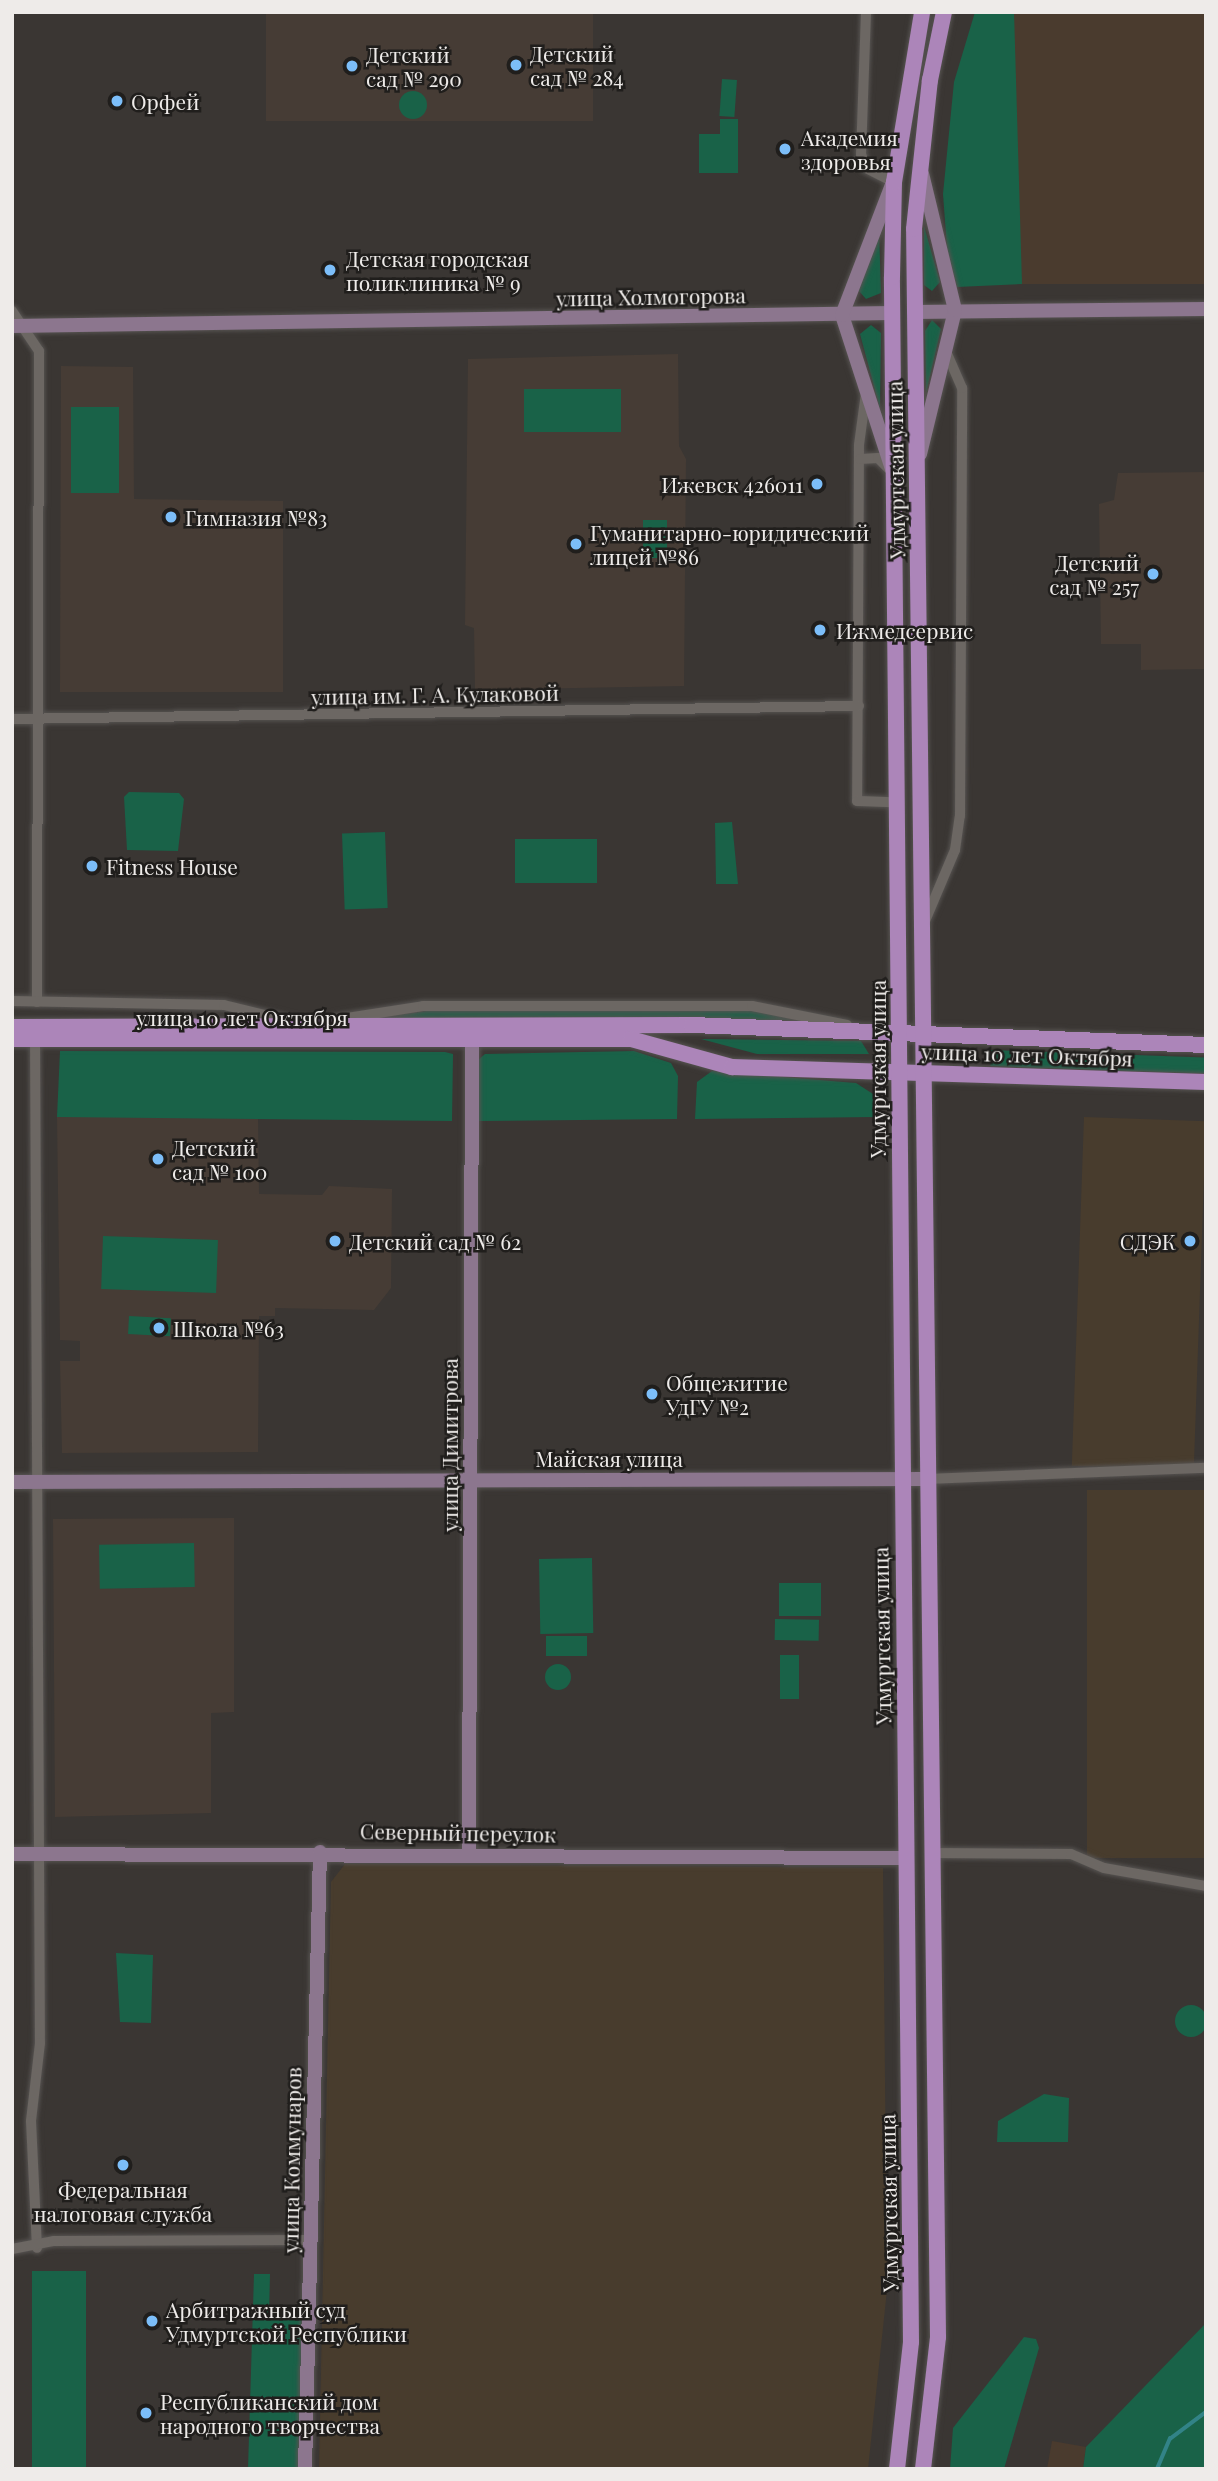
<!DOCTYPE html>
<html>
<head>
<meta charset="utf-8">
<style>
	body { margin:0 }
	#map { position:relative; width:1218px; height:2481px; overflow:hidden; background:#3a3633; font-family:"Playfair Display",serif }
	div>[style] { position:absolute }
	.commercial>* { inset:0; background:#483c2d; transform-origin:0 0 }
	.industrial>* { inset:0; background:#4a3b2e; transform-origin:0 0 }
	.built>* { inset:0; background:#463c35; transform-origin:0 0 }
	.green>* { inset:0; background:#196248; transform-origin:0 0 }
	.round { border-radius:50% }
	.stream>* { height:3.5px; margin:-1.75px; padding:0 1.75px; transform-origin:1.75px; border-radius:1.75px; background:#328387 }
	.roads { filter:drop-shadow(0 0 2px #565351) drop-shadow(0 0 2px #565351) }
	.street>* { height:10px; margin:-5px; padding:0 5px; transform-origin:5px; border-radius:5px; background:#6c6763 }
	.secondary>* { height:14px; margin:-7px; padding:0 7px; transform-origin:7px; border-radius:7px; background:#8c768e }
	.primary>* { height:16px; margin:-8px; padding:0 8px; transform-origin:8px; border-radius:8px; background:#ac85b9 }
	.dots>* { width:19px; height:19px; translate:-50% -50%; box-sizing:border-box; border:4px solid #201e1c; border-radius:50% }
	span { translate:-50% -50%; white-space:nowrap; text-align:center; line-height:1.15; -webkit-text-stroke:5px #201e1c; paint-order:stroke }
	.poi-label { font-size:21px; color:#eeebe9 }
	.left { translate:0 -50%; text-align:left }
	.right { translate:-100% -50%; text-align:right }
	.street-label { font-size:21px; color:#eeebe9 }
	.frame { position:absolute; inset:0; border:14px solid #eeebe9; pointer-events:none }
</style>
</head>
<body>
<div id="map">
	<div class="commercial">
		<div style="left:1084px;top:1117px;width:122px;height:349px;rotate:2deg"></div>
		<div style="left:1206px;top:1490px;width:368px;height:119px;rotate:90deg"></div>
		<div style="clip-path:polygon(345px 1864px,883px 1868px,887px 2290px,868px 2469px,319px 2469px,331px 1882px)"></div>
	</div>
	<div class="industrial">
		<div style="left:1014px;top:12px;width:192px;height:272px"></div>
		<div style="clip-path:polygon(1052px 2441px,1086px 2447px,1083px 2469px,1047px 2469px)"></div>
	</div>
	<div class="built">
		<div style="left:266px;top:12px;width:327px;height:109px"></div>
		<div style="clip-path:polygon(678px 354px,679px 446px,686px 459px,684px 686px,475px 690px,474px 628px,465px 625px,468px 359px)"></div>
		<div style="clip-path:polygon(61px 366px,133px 367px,134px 499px,283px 501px,283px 692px,60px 692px)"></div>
		<div style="clip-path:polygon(1206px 472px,1206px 669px,1141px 670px,1141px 644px,1101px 644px,1099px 504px,1114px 500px,1118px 473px)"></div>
		<div style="clip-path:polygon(258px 1115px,259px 1194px,322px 1195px,329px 1186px,392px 1189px,391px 1288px,374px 1310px,275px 1308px,275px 1316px,259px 1316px,258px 1452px,62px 1453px,60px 1361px,80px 1361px,80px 1341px,60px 1340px,57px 1117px)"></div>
		<div style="clip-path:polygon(234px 1518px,234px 1712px,211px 1713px,211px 1813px,55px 1817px,53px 1519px)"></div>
	</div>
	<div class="green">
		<div style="clip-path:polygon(975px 12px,1014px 12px,1022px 284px,957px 287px,947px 248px,943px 194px,954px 82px)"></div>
		<div style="left:722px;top:79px;width:15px;height:37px;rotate:4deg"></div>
		<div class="round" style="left:399px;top:91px;width:28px;height:28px"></div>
		<div style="clip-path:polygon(720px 119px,738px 119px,738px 173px,699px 173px,699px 134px,720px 134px)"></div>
		<div style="clip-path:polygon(924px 226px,940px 282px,932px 291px,924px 285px)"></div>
		<div style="clip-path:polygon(879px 230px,881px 293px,866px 299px,859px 291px)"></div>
		<div style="clip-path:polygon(932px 320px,941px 329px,926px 393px,925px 331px)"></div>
		<div style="clip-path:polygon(871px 325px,881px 333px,880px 409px,860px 334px)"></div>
		<div style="left:524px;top:389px;width:97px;height:43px"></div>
		<div style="left:71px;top:407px;width:48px;height:86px"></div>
		<div style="left:643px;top:520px;width:24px;height:38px"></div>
		<div style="clip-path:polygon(129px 792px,179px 793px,184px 799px,178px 851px,127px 850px,124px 797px)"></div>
		<div style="clip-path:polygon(732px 822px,738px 884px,716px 884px,715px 823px)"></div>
		<div style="left:385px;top:832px;width:76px;height:43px;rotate:88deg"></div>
		<div style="left:515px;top:839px;width:82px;height:44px"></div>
		<div style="clip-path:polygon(760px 1009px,794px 1020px,367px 1019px,427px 1011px)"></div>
		<div style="clip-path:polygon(701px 1039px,861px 1041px,869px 1054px,757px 1054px)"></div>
		<div style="left:991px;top:1050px;width:215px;height:16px;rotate:2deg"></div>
		<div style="clip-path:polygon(60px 1051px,445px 1052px,453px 1054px,452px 1121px,57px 1117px)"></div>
		<div style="clip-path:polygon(634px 1051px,671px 1063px,678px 1076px,677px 1119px,477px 1121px,477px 1061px,485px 1054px)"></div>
		<div style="clip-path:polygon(712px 1071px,856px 1083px,873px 1094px,876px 1117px,695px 1119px,697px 1082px)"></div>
		<div style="left:103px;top:1236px;width:115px;height:53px;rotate:2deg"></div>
		<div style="left:129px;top:1316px;width:42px;height:18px;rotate:3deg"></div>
		<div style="left:194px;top:1543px;width:44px;height:95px;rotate:89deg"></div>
		<div style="left:592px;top:1558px;width:75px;height:53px;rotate:89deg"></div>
		<div style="left:779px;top:1583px;width:42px;height:33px"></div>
		<div style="left:775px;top:1619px;width:44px;height:21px;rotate:1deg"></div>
		<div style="left:546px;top:1636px;width:41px;height:20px"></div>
		<div style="left:780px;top:1655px;width:19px;height:44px"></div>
		<div class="round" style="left:545px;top:1664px;width:26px;height:26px"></div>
		<div style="clip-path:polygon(116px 1953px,153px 1955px,151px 2023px,120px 2022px)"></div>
		<div class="round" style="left:1175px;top:2005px;width:32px;height:32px"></div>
		<div style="clip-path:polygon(1044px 2094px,1069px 2098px,1068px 2142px,997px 2142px,998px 2121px)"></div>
		<div style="left:32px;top:2271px;width:54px;height:198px"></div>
		<div style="clip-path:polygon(254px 2274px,270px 2274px,269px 2317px,302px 2317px,298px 2469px,248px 2469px)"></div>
		<div style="clip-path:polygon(1206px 2323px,1206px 2469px,1083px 2469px,1086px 2447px)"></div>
		<div style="clip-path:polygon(1024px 2337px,1036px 2339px,1039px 2348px,1004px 2469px,950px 2469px,953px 2428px)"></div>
	</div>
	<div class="stream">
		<div style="left:1157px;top:2469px;width:33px;rotate:-67deg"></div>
		<div style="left:1170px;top:2439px;width:45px;rotate:-36.9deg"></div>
	</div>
	<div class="roads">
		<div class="street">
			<div style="left:866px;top:12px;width:142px;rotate:92deg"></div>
			<div style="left:861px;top:154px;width:15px;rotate:70deg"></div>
			<div style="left:866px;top:168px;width:31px;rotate:27deg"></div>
			<div style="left:12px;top:311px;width:48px;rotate:56deg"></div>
			<div style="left:39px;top:351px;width:651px;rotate:90.18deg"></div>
			<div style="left:866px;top:393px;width:52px;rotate:97.7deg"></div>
			<div style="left:859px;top:445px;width:356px;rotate:90.3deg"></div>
			<div style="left:857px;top:801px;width:38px;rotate:2deg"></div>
			<div style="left:860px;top:459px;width:18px;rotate:-3deg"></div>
			<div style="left:878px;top:458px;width:21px;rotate:45deg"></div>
			<div style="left:12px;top:719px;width:847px;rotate:-0.88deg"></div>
			<div style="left:925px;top:921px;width:77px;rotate:-67.1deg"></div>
			<div style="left:955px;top:850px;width:34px;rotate:-82deg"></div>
			<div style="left:960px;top:816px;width:428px;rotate:-89.7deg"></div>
			<div style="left:962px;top:388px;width:43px;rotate:-113.6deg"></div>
			<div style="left:12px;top:1001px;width:212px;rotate:1.1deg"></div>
			<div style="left:224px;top:1005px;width:72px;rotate:13.7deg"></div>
			<div style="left:334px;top:1020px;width:90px;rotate:-8.9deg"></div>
			<div style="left:423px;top:1006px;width:329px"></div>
			<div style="left:752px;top:1006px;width:97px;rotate:11.3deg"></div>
			<div style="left:35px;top:1034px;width:1009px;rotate:89.72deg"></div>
			<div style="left:40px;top:2043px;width:79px;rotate:96.6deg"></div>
			<div style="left:31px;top:2121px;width:127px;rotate:87.3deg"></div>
			<div style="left:927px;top:1479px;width:279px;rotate:-2.3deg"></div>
			<div style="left:934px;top:1853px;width:137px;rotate:0.4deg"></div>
			<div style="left:1071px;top:1854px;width:36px;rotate:23deg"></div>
			<div style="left:1104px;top:1868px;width:104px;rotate:10deg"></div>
			<div style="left:12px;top:2249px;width:43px;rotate:-10.8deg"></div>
			<div style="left:54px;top:2241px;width:256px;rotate:-0.2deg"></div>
		</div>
		<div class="secondary">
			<div style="left:914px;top:312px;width:292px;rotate:-0.6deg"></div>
			<div style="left:12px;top:326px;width:880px;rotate:-0.85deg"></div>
			<div style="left:920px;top:454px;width:148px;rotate:-76.3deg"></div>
			<div style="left:955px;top:310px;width:140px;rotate:-103.6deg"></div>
			<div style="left:892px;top:469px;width:162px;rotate:-108deg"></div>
			<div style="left:842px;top:315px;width:139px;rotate:-69deg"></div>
			<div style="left:12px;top:1482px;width:915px;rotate:-0.19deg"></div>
			<div style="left:469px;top:1853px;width:815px;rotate:-89.79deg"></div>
			<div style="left:12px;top:1854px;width:892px;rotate:0.26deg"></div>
			<div style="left:305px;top:2469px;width:617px;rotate:-88.61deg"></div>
		</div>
		<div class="primary">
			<div style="left:12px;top:1027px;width:680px;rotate:-0.17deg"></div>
			<div style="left:692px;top:1025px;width:514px;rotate:2.23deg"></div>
			<div style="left:12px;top:1039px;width:619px"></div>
			<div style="left:631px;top:1039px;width:105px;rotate:15.5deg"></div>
			<div style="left:732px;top:1067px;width:474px;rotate:1.8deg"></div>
			<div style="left:897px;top:2469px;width:128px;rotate:-83.7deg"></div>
			<div style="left:911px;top:2342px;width:2065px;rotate:-90.53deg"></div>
			<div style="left:892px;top:277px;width:95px;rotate:-88.8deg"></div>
			<div style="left:894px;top:182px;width:172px;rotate:-80.6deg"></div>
			<div style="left:923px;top:2469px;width:133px;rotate:-83.5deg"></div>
			<div style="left:938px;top:2337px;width:2108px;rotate:-90.65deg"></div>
			<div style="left:914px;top:229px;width:150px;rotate:-83.9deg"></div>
			<div style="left:930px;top:80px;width:69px;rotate:-78.4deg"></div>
		</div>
	</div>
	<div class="dots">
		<div style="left:516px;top:65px;background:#7cbef9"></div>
		<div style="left:352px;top:66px;background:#7cbef9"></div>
		<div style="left:117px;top:101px;background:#7cbef9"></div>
		<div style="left:785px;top:149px;background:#7cbef9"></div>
		<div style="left:330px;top:270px;background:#7cbef9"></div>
		<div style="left:817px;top:484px;background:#7cbef9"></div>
		<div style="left:171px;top:517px;background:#7cbef9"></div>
		<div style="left:576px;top:544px;background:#7cbef9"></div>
		<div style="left:1153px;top:574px;background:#7cbef9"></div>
		<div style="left:820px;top:630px;background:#7cbef9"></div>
		<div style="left:92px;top:866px;background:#7cbef9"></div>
		<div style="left:158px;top:1159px;background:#7cbef9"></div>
		<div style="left:335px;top:1241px;background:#7cbef9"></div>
		<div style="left:1190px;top:1241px;background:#7cbef9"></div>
		<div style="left:159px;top:1328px;background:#7cbef9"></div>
		<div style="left:652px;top:1394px;background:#7cbef9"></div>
		<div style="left:123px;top:2165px;background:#7cbef9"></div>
		<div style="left:152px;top:2321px;background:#7cbef9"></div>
		<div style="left:146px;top:2413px;background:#7cbef9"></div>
	</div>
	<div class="poi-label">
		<span class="left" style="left:530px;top:65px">Детский<br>сад № 284</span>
		<span class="left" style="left:366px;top:66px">Детский<br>сад № 290</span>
		<span class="left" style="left:131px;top:101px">Орфей</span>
		<span class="left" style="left:801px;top:149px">Академия<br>здоровья</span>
		<span class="left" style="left:346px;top:270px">Детская городская<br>поликлиника № 9</span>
		<span class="right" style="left:803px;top:484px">Ижевск 426011</span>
		<span class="left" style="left:185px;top:517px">Гимназия №83</span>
		<span class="left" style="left:590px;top:544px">Гуманитарно-юридический<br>лицей №86</span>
		<span class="right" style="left:1139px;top:574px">Детский<br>сад № 257</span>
		<span class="left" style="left:836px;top:630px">Ижмедсервис</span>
		<span class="left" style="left:106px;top:866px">Fitness House</span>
		<span class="left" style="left:172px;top:1159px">Детский<br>сад № 100</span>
		<span class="left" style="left:349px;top:1241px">Детский сад № 62</span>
		<span class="right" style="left:1176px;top:1241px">СДЭК</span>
		<span class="left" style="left:173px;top:1328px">Школа №63</span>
		<span class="left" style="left:666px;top:1394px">Общежитие<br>УдГУ №2</span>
		<span style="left:123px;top:2201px">Федеральная<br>налоговая служба</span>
		<span class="left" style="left:166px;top:2321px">Арбитражный суд<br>Удмуртской Республики</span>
		<span class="left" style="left:160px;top:2413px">Республиканский дом<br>народного творчества</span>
	</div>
	<div class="street-label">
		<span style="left:651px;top:296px;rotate:-1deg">улица Холмогорова</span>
		<span style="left:895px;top:470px;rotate:-91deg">Удмуртская улица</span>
		<span style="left:435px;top:694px;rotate:-1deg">улица им. Г. А. Кулаковой</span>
		<span style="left:242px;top:1017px">улица 10 лет Октября</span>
		<span style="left:1027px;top:1054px;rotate:2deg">улица 10 лет Октября</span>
		<span style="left:877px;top:1069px;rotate:-90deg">Удмуртская улица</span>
		<span style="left:449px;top:1445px;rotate:-90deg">улица Димитрова</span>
		<span style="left:609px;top:1458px">Майская улица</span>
		<span style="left:881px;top:1636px;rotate:-91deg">Удмуртская улица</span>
		<span style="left:458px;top:1832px;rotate:1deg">Северный переулок</span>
		<span style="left:291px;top:2160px;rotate:-89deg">улица Коммунаров</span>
		<span style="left:888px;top:2203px;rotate:-91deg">Удмуртская улица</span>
	</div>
	<div class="frame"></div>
</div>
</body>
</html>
